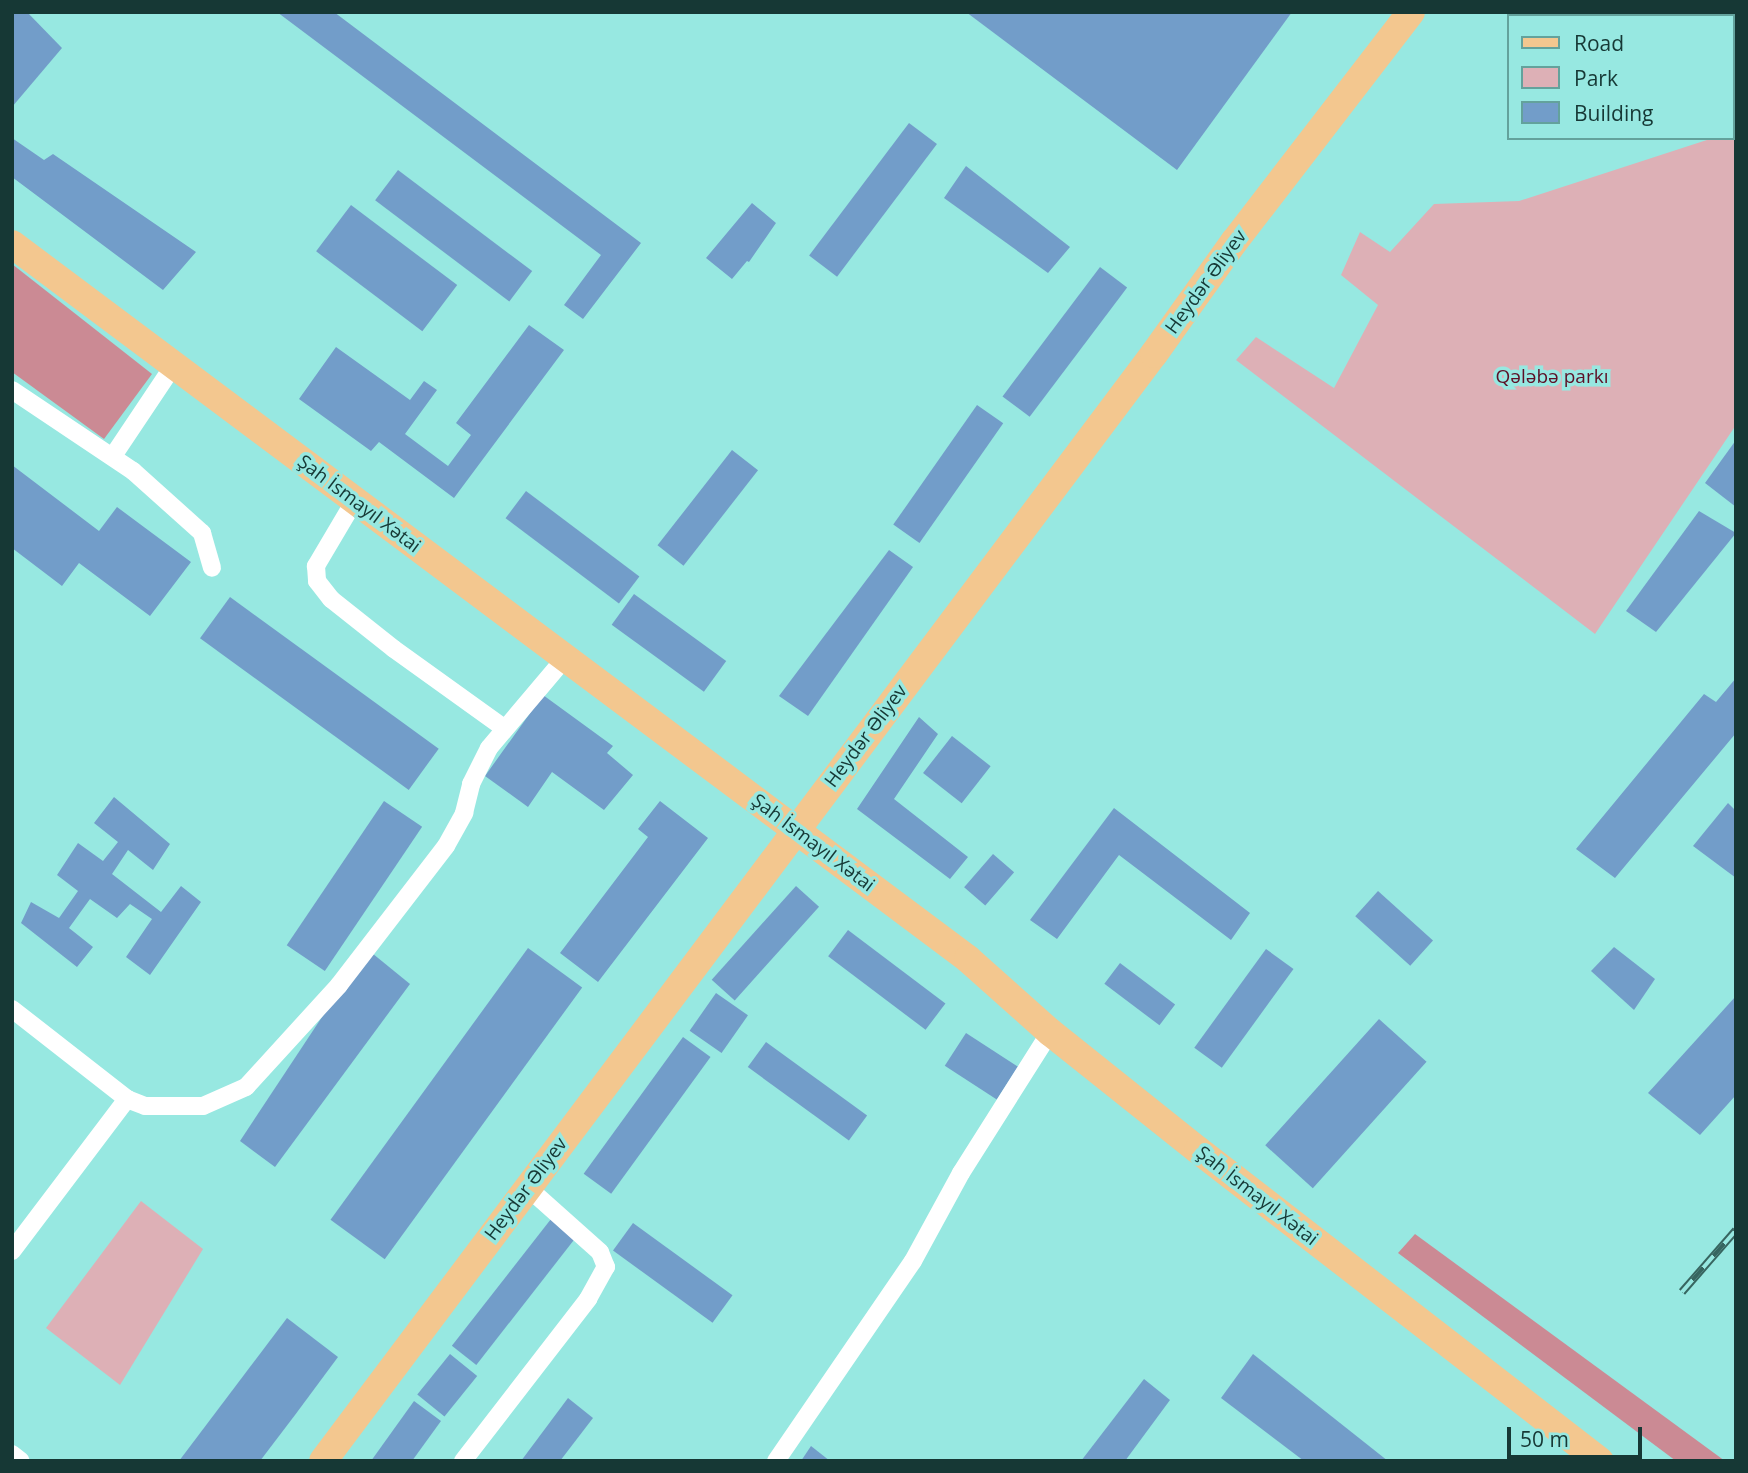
<!DOCTYPE html>
<html>
<head>
<meta charset="utf-8">
<style>
	body { margin:0 }
	#map { position:relative; width:1748px; height:1473px; overflow:hidden; background:#97e8e1; font-family:"Open Sans",sans-serif }
	div>[style] { position:absolute }
	.green>* { inset:0; background:#ddb0b6 }
	.forest>* { inset:0; background:#cb8a94 }
	.building>* { inset:0; background:#729dc9; transform-origin:0 0 }
	.street>* { height:18px; margin:-9px; padding:0 9px; transform-origin:9px; border-radius:9px; background:#fff }
	.primary>* { height:28px; margin:-14px; padding:0 14px; transform-origin:14px; border-radius:14px; background:#f3c78f }
	.rail>* { height:8px; margin-top:-4px; transform-origin:0; background:repeating-linear-gradient(90deg,#97e8e1 0 16px,#376560 0 32px); box-sizing:border-box; border-block:2px solid #376560 }
	span { translate:-50% -50%; white-space:nowrap; text-align:center; line-height:1.15; -webkit-text-stroke:7px #97e8e1; paint-order:stroke }
	.street-label { font-size:19px; color:#163835 }
	.park-label { font-size:19px; color:#5d0f26 }
	.frame { position:absolute; inset:0; border:14px solid #163835; pointer-events:none }
	.legend { position:absolute; left:1507px; top:14px; width:228px; height:126px; box-sizing:border-box; background:#97e8e1; border:2px solid #63a29c; margin:0; padding:9px 12px; list-style:none; font-size:21px; color:#163835 }
	.legend li { display:flex; align-items:center; gap:14px; height:35px }
	.legend b { width:35px; border:2px solid #63a29c }
	.scale { position:absolute; left:1507px; top:1427px; width:135px; height:32px; box-sizing:border-box; border:4px solid #163835; border-top:0; padding-left:9px; font-size:21px; line-height:24px; white-space:nowrap; color:#163835; -webkit-text-stroke:5px #97e8e1; paint-order:stroke }
</style>
</head>
<body>
<div id="map">
	<div class="green">
		<div style="clip-path:polygon(1736px 125px,1736px 425px,1595px 634px,1236px 360px,1256px 337px,1334px 388px,1378px 305px,1341px 275px,1360px 232px,1390px 252px,1434px 204px,1519px 201px,1713px 138px,1732px 138px)"></div>
		<div style="clip-path:polygon(141px 1201px,203px 1249px,120px 1385px,46px 1328px)"></div>
	</div>
	<div class="forest">
		<div style="clip-path:polygon(12px 264px,152px 374px,104px 439px,12px 372px)"></div>
		<div style="clip-path:polygon(1415px 1234px,1725px 1461px,1676px 1461px,1398px 1253px)"></div>
	</div>
	<div class="building">
		<div style="clip-path:polygon(12px 12px,27px 12px,62px 48px,12px 107px)"></div>
		<div style="clip-path:polygon(277px 12px,334px 12px,641px 243px,583px 319px,564px 305px,601px 255px)"></div>
		<div style="clip-path:polygon(966px 12px,1292px 12px,1177px 170px)"></div>
		<div style="left:909px;top:123px;width:35px;height:166px;rotate:37deg"></div>
		<div style="clip-path:polygon(12px 138px,44px 160px,53px 154px,196px 252px,163px 290px,12px 177px)"></div>
		<div style="clip-path:polygon(966px 166px,1070px 247px,1048px 273px,944px 198px)"></div>
		<div style="left:398px;top:170px;width:168px;height:38px;rotate:37deg"></div>
		<div style="clip-path:polygon(752px 203px,776px 223px,749px 262px,747px 261px,732px 279px,706px 258px)"></div>
		<div style="left:351px;top:205px;width:133px;height:58px;rotate:37deg"></div>
		<div style="left:1100px;top:267px;width:34px;height:162px;rotate:37deg"></div>
		<div style="clip-path:polygon(529px 325px,564px 350px,454px 498px,379px 442px,371px 451px,299px 399px,336px 347px,410px 400px,424px 381px,437px 390px,405px 434px,448px 466px,471px 435px,456px 423px)"></div>
		<div style="left:977px;top:405px;width:32px;height:146px;rotate:35deg"></div>
		<div style="clip-path:polygon(1736px 440px,1736px 507px,1705px 483px)"></div>
		<div style="left:732px;top:450px;width:33px;height:121px;rotate:38deg"></div>
		<div style="clip-path:polygon(12px 465px,99px 531px,117px 507px,191px 562px,150px 616px,79px 563px,62px 586px,12px 548px)"></div>
		<div style="left:526px;top:491px;width:142px;height:34px;rotate:37deg"></div>
		<div style="clip-path:polygon(1699px 511px,1736px 533px,1656px 632px,1626px 611px)"></div>
		<div style="clip-path:polygon(889px 550px,913px 567px,808px 716px,779px 696px)"></div>
		<div style="left:634px;top:594px;width:114px;height:38px;rotate:36deg"></div>
		<div style="left:230px;top:597px;width:258px;height:51px;rotate:36deg"></div>
		<div style="clip-path:polygon(1736px 678px,1736px 733px,1615px 878px,1576px 849px,1704px 694px,1716px 702px)"></div>
		<div style="clip-path:polygon(543px 695px,613px 746px,607px 753px,633px 775px,604px 810px,552px 772px,528px 807px,485px 776px)"></div>
		<div style="clip-path:polygon(919px 717px,938px 734px,894px 799px,968px 857px,950px 879px,857px 809px)"></div>
		<div style="left:952px;top:736px;width:49px;height:47px;rotate:38deg"></div>
		<div style="clip-path:polygon(114px 797px,170px 844px,153px 870px,128px 850px,112px 874px,161px 912px,181px 886px,201px 902px,150px 975px,126px 957px,152px 919px,130px 904px,117px 918px,90px 899px,69px 928px,93px 947px,77px 967px,21px 923px,31px 902px,59px 918px,78px 891px,57px 875px,78px 843px,103px 861px,118px 842px,94px 823px)"></div>
		<div style="left:384px;top:801px;width:46px;height:174px;rotate:34deg"></div>
		<div style="clip-path:polygon(660px 801px,708px 838px,598px 982px,560px 953px,648px 837px,638px 829px)"></div>
		<div style="clip-path:polygon(1728px 803px,1736px 811px,1736px 878px,1693px 846px)"></div>
		<div style="clip-path:polygon(1114px 808px,1250px 913px,1231px 940px,1119px 855px,1057px 939px,1030px 920px)"></div>
		<div style="left:993px;top:854px;width:28px;height:44px;rotate:41deg"></div>
		<div style="left:796px;top:886px;width:31px;height:126px;rotate:42deg"></div>
		<div style="left:1378px;top:891px;width:74px;height:34px;rotate:42deg"></div>
		<div style="left:848px;top:930px;width:122px;height:33px;rotate:37deg"></div>
		<div style="clip-path:polygon(1614px 947px,1655px 979px,1634px 1010px,1591px 971px)"></div>
		<div style="left:528px;top:948px;width:67px;height:336px;rotate:36deg"></div>
		<div style="clip-path:polygon(367px 949px,410px 984px,275px 1167px,240px 1141px)"></div>
		<div style="left:1266px;top:949px;width:34px;height:122px;rotate:36deg"></div>
		<div style="left:1120px;top:963px;width:69px;height:26px;rotate:37deg"></div>
		<div style="left:716px;top:993px;width:39px;height:46px;rotate:35deg"></div>
		<div style="clip-path:polygon(1736px 996px,1736px 1095px,1700px 1135px,1648px 1093px)"></div>
		<div style="left:1379px;top:1019px;width:64px;height:170px;rotate:42deg"></div>
		<div style="left:966px;top:1033px;width:62px;height:39px;rotate:33deg"></div>
		<div style="left:683px;top:1037px;width:34px;height:169px;rotate:36deg"></div>
		<div style="left:766px;top:1042px;width:125px;height:31px;rotate:36deg"></div>
		<div style="left:551px;top:1219px;width:31px;height:161px;rotate:38deg"></div>
		<div style="left:633px;top:1223px;width:123px;height:34px;rotate:36deg"></div>
		<div style="clip-path:polygon(287px 1318px,338px 1357px,295px 1415px,260px 1461px,179px 1461px)"></div>
		<div style="left:450px;top:1354px;width:35px;height:52px;rotate:39deg"></div>
		<div style="clip-path:polygon(1253px 1354px,1388px 1461px,1304px 1461px,1221px 1398px)"></div>
		<div style="clip-path:polygon(1144px 1379px,1170px 1400px,1125px 1461px,1081px 1461px)"></div>
		<div style="clip-path:polygon(568px 1398px,593px 1418px,560px 1461px,521px 1461px)"></div>
		<div style="clip-path:polygon(414px 1401px,441px 1421px,412px 1461px,371px 1461px)"></div>
		<div style="clip-path:polygon(811px 1446px,830px 1461px,801px 1461px)"></div>
	</div>
	<div class="street">
		<div style="left:1720px;top:16px;width:4px"></div>
		<div style="left:12px;top:390px;width:146px;rotate:33.8deg"></div>
		<div style="left:133px;top:471px;width:93px;rotate:41.9deg"></div>
		<div style="left:202px;top:533px;width:36px;rotate:74deg"></div>
		<div style="left:113px;top:456px;width:110px;rotate:-56.2deg"></div>
		<div style="left:355px;top:500px;width:77px;rotate:120.6deg"></div>
		<div style="left:316px;top:566px;width:15px;rotate:86deg"></div>
		<div style="left:317px;top:581px;width:23px;rotate:52deg"></div>
		<div style="left:331px;top:599px;width:80px;rotate:38.4deg"></div>
		<div style="left:394px;top:649px;width:135px;rotate:35.7deg"></div>
		<div style="left:12px;top:1009px;width:146px;rotate:38deg"></div>
		<div style="left:127px;top:1099px;width:19px;rotate:21deg"></div>
		<div style="left:145px;top:1106px;width:58px"></div>
		<div style="left:203px;top:1106px;width:47px;rotate:-23.8deg"></div>
		<div style="left:246px;top:1087px;width:138px;rotate:-47.6deg"></div>
		<div style="left:339px;top:985px;width:175px;rotate:-52.4deg"></div>
		<div style="left:446px;top:846px;width:38px;rotate:-61deg"></div>
		<div style="left:464px;top:813px;width:30px;rotate:-76deg"></div>
		<div style="left:471px;top:784px;width:40px;rotate:-63.4deg"></div>
		<div style="left:489px;top:748px;width:118px;rotate:-49.8deg"></div>
		<div style="left:12px;top:1251px;width:191px;rotate:-52.9deg"></div>
		<div style="left:12px;top:1454px;width:11px;rotate:38deg"></div>
		<div style="left:463px;top:1461px;width:205px;rotate:-52.3deg"></div>
		<div style="left:588px;top:1299px;width:37px;rotate:-61deg"></div>
		<div style="left:606px;top:1267px;width:16px;rotate:-112deg"></div>
		<div style="left:600px;top:1252px;width:98px;rotate:-138.3deg"></div>
		<div style="left:776px;top:1461px;width:242px;rotate:-55.6deg"></div>
		<div style="left:913px;top:1261px;width:100px;rotate:-61.4deg"></div>
		<div style="left:961px;top:1173px;width:167px;rotate:-57.7deg"></div>
	</div>
	<div class="primary">
		<div style="left:12px;top:244px;width:1194px;rotate:36.79deg"></div>
		<div style="left:968px;top:959px;width:110px;rotate:41.7deg"></div>
		<div style="left:1050px;top:1032px;width:189px;rotate:38.6deg"></div>
		<div style="left:1198px;top:1150px;width:508px;rotate:37.73deg"></div>
		<div style="left:323px;top:1461px;width:1384px;rotate:-53.11deg"></div>
		<div style="left:1154px;top:354px;width:138px;rotate:-54.5deg"></div>
		<div style="left:1234px;top:242px;width:290px;rotate:-52.4deg"></div>
	</div>
	<div class="rail">
		<div style="left:1682px;top:1292px;width:82px;rotate:-48.9deg"></div>
	</div>
	<div class="street-label">
		<span style="left:1206px;top:282px;rotate:-54deg">Heydər Əliyev</span>
		<span style="left:359px;top:504px;rotate:37deg">Şah İsmayıl Xətai</span>
		<span style="left:866px;top:736px;rotate:-53deg">Heydər Əliyev</span>
		<span style="left:813px;top:843px;rotate:37deg">Şah İsmayıl Xətai</span>
		<span style="left:526px;top:1189px;rotate:-53deg">Heydər Əliyev</span>
		<span style="left:1257px;top:1196px;rotate:38deg">Şah İsmayıl Xətai</span>
	</div>
	<div class="park-label">
		<span style="left:1552px;top:377px">Qələbə parkı</span>
	</div>
	<div class="frame"></div>
	<ul class="legend">
	<li><b style="height:9px;background:#f3c78f"></b>Road</li>
	<li><b style="height:19px;background:#ddb0b6"></b>Park</li>
	<li><b style="height:19px;background:#729dc9"></b>Building</li>
	</ul>
	<div class="scale">50 m</div>
</div>
</body>
</html>
